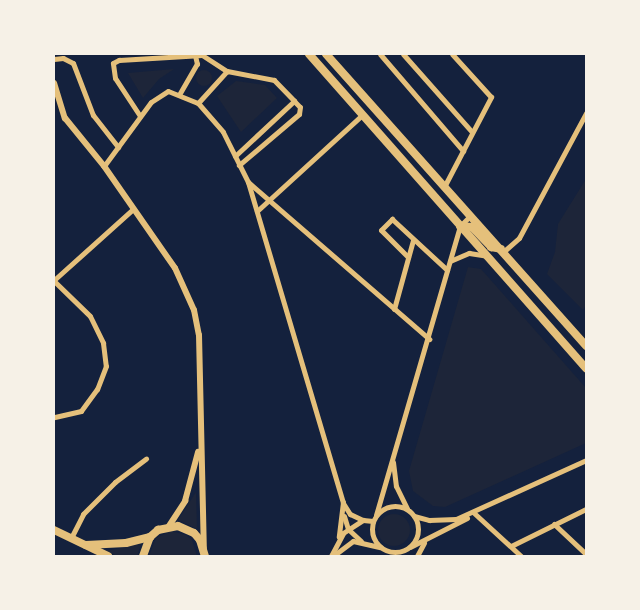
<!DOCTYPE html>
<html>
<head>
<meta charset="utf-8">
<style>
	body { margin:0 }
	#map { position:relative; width:640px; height:610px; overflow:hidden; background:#14213d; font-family:"IBM Plex Sans",sans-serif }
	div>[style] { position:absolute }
	.green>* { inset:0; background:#1d2539 }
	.round { border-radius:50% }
	.minor>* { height:5px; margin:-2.5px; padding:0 2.5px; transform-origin:2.5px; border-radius:2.5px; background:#e5c07b }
	.minor>.ring { margin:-2.5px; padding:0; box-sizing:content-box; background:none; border:5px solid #e5c07b; border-radius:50% }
	.tertiary>* { height:6px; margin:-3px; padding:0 3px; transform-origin:3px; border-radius:3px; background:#e5c07b }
	.primary>* { height:8px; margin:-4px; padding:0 4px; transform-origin:4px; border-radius:4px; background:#e5c07b }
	span { translate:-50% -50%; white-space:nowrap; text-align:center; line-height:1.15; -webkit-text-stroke:5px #f6f1e7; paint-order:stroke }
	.frame { position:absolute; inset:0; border:55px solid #f6f1e7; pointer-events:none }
</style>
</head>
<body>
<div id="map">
	<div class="green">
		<div style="clip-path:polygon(174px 69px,159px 79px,143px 98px,128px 73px)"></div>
		<div class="round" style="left:196px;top:70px;width:16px;height:16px"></div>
		<div style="clip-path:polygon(236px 81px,265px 85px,277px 98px,241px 132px,217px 96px)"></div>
		<div style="clip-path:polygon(586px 179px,586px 305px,583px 310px,547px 274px,555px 252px,558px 224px)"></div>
		<div style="clip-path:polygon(468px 267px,481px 269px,586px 388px,586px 443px,445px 507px,433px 506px,413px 491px,409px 471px)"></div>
		<div style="clip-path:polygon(196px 492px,197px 529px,178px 520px)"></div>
		<div class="round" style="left:378px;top:514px;width:32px;height:32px"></div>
		<div style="clip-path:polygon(171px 531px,186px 535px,192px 540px,197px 556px,149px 556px,156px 538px)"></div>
		<div style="clip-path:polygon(141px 544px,137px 556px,117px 556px,106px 551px)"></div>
	</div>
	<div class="minor">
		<div style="left:380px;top:54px;width:128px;rotate:49.4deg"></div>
		<div style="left:403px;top:54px;width:104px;rotate:48.5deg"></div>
		<div style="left:54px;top:59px;width:9px;rotate:-6deg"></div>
		<div style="left:63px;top:58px;width:11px;rotate:27deg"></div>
		<div style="left:73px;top:63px;width:56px;rotate:69deg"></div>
		<div style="left:93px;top:115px;width:41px;rotate:52deg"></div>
		<div style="left:180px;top:93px;width:34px;rotate:-60deg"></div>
		<div style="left:197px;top:64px;width:9px;rotate:-103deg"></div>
		<div style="left:198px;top:103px;width:43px;rotate:-47.8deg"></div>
		<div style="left:140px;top:116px;width:45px;rotate:-123.3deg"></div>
		<div style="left:115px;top:78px;width:15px;rotate:-98deg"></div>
		<div style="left:113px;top:63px;width:7px;rotate:-27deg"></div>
		<div style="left:119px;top:60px;width:83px;rotate:-3.4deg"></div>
		<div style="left:202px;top:55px;width:30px;rotate:33deg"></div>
		<div style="left:227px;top:71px;width:48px;rotate:10.8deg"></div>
		<div style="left:274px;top:80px;width:29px;rotate:46deg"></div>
		<div style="left:235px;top:156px;width:81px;rotate:-43deg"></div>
		<div style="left:294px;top:101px;width:8px;rotate:45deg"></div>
		<div style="left:300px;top:107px;width:7px;rotate:98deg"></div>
		<div style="left:299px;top:114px;width:79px;rotate:139.6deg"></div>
		<div style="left:104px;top:166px;width:79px;rotate:-53.7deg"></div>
		<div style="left:151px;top:102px;width:20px;rotate:-33deg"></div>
		<div style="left:168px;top:91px;width:32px;rotate:22deg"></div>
		<div style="left:198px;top:103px;width:38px;rotate:49deg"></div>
		<div style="left:223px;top:132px;width:56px;rotate:63.4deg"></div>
		<div style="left:248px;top:182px;width:334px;rotate:73.5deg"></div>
		<div style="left:343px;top:502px;width:35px;rotate:97deg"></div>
		<div style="left:248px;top:182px;width:240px;rotate:40.9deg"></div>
		<div style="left:444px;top:187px;width:102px;rotate:-62.4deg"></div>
		<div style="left:491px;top:97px;width:58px;rotate:-132.2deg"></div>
		<div style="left:257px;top:211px;width:141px;rotate:-42.4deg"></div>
		<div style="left:503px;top:252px;width:21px;rotate:-41deg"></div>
		<div style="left:519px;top:238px;width:142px;rotate:-61.8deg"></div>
		<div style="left:408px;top:257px;width:38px;rotate:-135deg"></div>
		<div style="left:381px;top:230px;width:16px;rotate:-45deg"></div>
		<div style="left:392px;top:219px;width:75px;rotate:42.8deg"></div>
		<div style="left:450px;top:261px;width:21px;rotate:-23deg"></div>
		<div style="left:469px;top:253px;width:18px;rotate:9deg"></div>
		<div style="left:54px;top:280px;width:106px;rotate:-41.9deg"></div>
		<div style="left:54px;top:281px;width:50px;rotate:44.2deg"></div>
		<div style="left:90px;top:316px;width:30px;rotate:64deg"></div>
		<div style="left:103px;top:343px;width:23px;rotate:83deg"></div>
		<div style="left:106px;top:366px;width:25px;rotate:111deg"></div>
		<div style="left:97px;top:389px;width:27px;rotate:126deg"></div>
		<div style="left:81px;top:411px;width:28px;rotate:167deg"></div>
		<div style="left:394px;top:309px;width:72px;rotate:-74.6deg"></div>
		<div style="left:393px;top:462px;width:24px;rotate:83deg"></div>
		<div style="left:396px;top:486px;width:25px;rotate:64deg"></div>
		<div style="left:343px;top:503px;width:13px;rotate:58deg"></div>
		<div style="left:350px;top:514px;width:14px;rotate:25deg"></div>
		<div class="ring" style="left:372px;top:506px;width:41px;height:41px"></div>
		<div style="left:474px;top:513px;width:64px;rotate:42.5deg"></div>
		<div style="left:376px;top:515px;width:301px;rotate:-73.8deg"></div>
		<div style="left:460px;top:226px;width:14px;rotate:-45deg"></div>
		<div style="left:344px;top:516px;width:14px;rotate:73deg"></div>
		<div style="left:348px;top:529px;width:18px;rotate:43deg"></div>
		<div style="left:414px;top:516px;width:16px;rotate:15deg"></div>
		<div style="left:429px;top:520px;width:27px;rotate:-2deg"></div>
		<div style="left:456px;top:519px;width:143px;rotate:-24.4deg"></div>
		<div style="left:554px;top:524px;width:44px;rotate:43.2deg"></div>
		<div style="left:71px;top:538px;width:27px;rotate:-63deg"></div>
		<div style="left:83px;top:514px;width:45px;rotate:-45deg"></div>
		<div style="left:115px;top:482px;width:39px;rotate:-37deg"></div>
		<div style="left:511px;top:546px;width:84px;rotate:-26.3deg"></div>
		<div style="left:410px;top:547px;width:64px;rotate:-27deg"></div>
		<div style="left:331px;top:556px;width:26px;rotate:-62deg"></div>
		<div style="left:343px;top:533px;width:24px;rotate:-33deg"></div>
		<div style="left:363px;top:520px;width:10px;rotate:6deg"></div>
		<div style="left:333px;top:556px;width:25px;rotate:-37deg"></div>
		<div style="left:353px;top:541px;width:28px;rotate:13deg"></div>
		<div style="left:417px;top:556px;width:15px;rotate:-62deg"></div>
	</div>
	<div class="tertiary">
		<div style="left:54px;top:83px;width:37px;rotate:73deg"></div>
		<div style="left:65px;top:118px;width:62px;rotate:50.9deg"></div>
		<div style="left:104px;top:166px;width:124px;rotate:55.2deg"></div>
		<div style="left:175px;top:268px;width:46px;rotate:65.7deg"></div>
		<div style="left:194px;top:310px;width:25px;rotate:79deg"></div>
		<div style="left:199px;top:335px;width:213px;rotate:88.7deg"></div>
		<div style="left:169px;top:526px;width:30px;rotate:-57deg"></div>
		<div style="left:185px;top:501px;width:51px;rotate:-75.1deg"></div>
	</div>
	<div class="primary">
		<div style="left:309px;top:54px;width:419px;rotate:48.6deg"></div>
		<div style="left:326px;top:54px;width:391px;rotate:48.3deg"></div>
		<div style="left:460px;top:226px;width:12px;rotate:5deg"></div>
		<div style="left:472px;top:227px;width:28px;rotate:46deg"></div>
		<div style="left:491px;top:247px;width:10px;rotate:11deg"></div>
		<div style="left:54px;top:530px;width:60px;rotate:25.7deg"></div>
		<div style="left:86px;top:545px;width:40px;rotate:-2.9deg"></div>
		<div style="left:126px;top:543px;width:25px;rotate:-14deg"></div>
		<div style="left:143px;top:556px;width:20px;rotate:-70deg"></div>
		<div style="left:150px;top:537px;width:11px;rotate:-41deg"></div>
		<div style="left:158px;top:530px;width:20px;rotate:-11deg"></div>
		<div style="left:178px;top:526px;width:17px;rotate:24deg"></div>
		<div style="left:194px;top:533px;width:9px;rotate:49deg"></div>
		<div style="left:200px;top:540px;width:17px;rotate:73deg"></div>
	</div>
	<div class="frame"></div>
</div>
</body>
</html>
